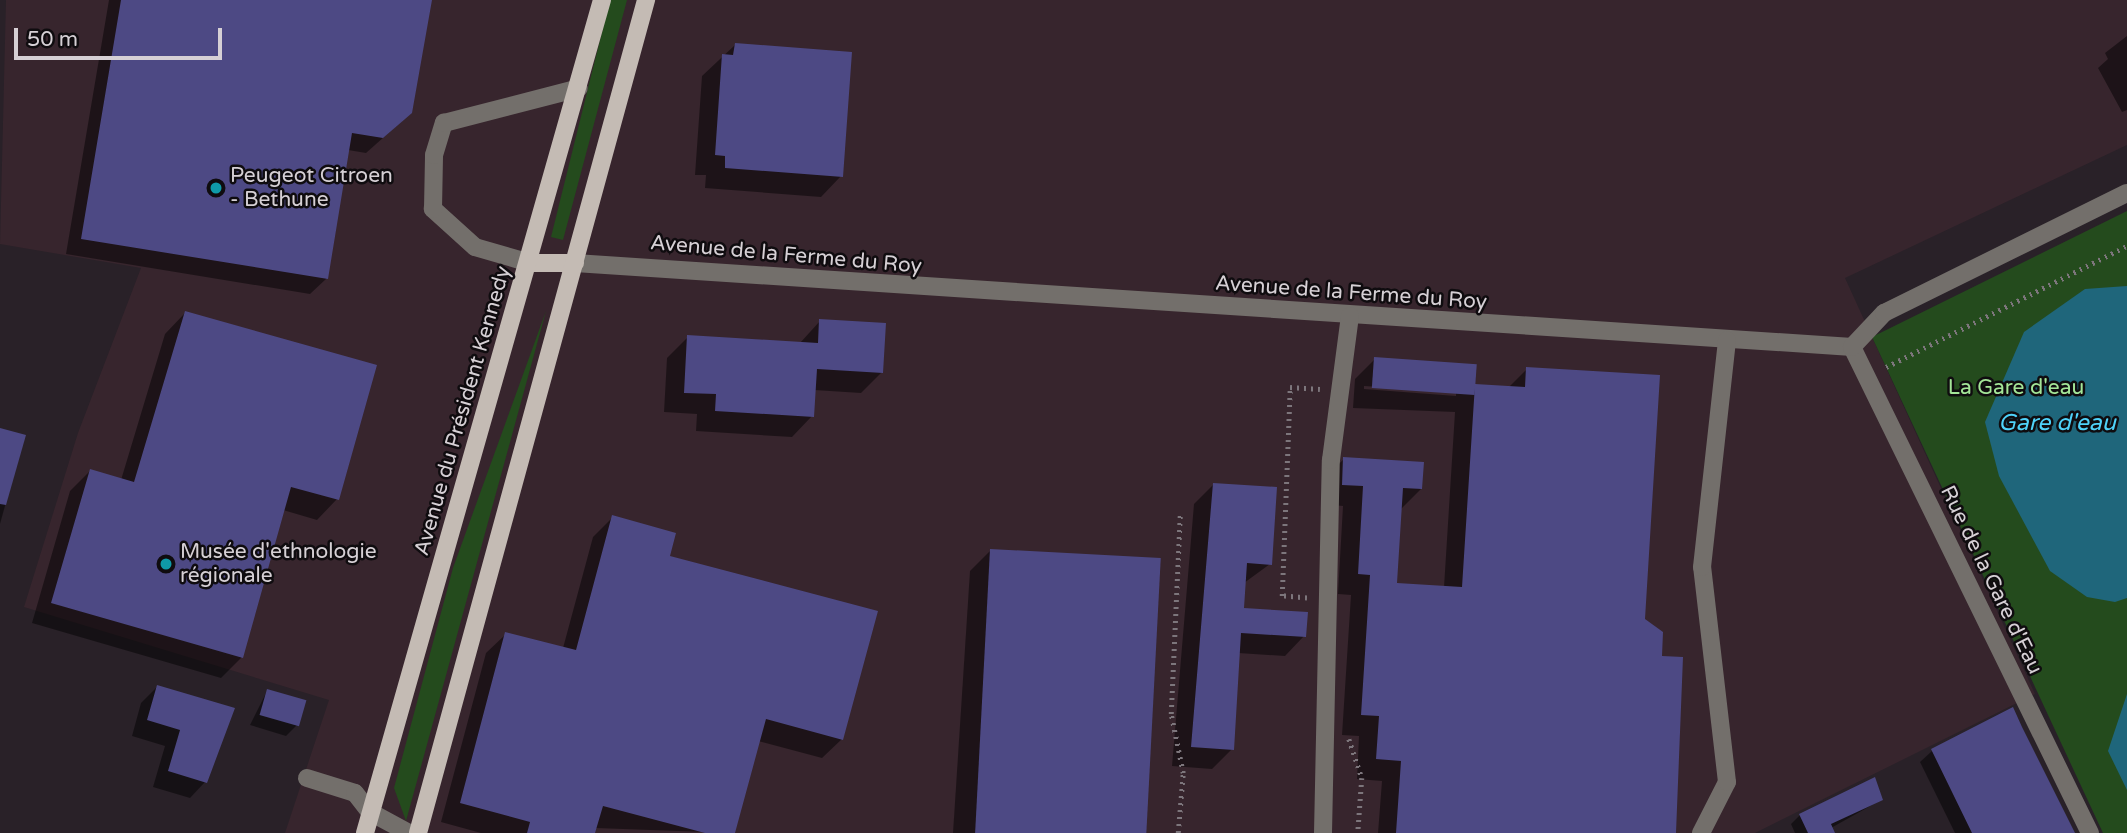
<!DOCTYPE html>
<html>
<head>
<meta charset="utf-8">
<style>
	body { margin:0 }
	#map { position:relative; width:2127px; height:833px; overflow:hidden; background:#292128; font-family:"Varela Round",sans-serif }
	div>[style] { position:absolute }
	.industrial>* { inset:0; background:#37252d }
	.green>* { inset:0; background:#244b1d }
	.water>* { inset:0; background:#1f667b }
	.shadow>* { inset:0; background:#0007 }
	.building>* { inset:0; background:#4d4984; transform-origin:0 0 }
	.path>* { height:4.5px; margin-top:-2.25px; transform-origin:0; background:repeating-linear-gradient(90deg,#7d767c 0 2px,transparent 0 7px) }
	.minor>* { height:18px; margin:-9px; padding:0 9px; transform-origin:9px; border-radius:9px; background:#736f6b }
	.major>* { height:18px; margin:-9px; padding:0 9px; transform-origin:9px; border-radius:9px; background:#c4bbb4 }
	.dots>* { width:19px; height:19px; translate:-50% -50%; box-sizing:border-box; border:4px solid #0f0c0f; border-radius:50% }
	span { translate:-50% -50%; white-space:nowrap; text-align:center; line-height:1.15; -webkit-text-stroke:5px #0f0c0f; paint-order:stroke }
	.poi-label { font-size:21px; color:#d6d0d5 }
	.left { translate:0 -50%; text-align:left }
	.street-label { font-size:21px; color:#d6d0d5 }
	.park-label { font-size:21px; color:#a4e698 }
	.water-label { font-size:23px; color:#4fd2f9; font-style:italic }
	.scale { position:absolute; left:14px; top:28px; width:208px; height:32px; box-sizing:border-box; border:4px solid #d6d0d5; border-top:0; padding-left:9px; font-size:21px; line-height:24px; white-space:nowrap; color:#d6d0d5; -webkit-text-stroke:5px #0f0c0f; paint-order:stroke }
</style>
</head>
<body>
<div id="map">
	<div class="industrial">
		<div style="clip-path:polygon(6px 0,2127px 0,2127px 145px,1845px 278px,2035px 694px,1755px 833px,285px 833px,329px 700px,24px 607px,78px 433px,141px 268px,0 244px)"></div>
	</div>
	<div class="green">
		<div style="clip-path:polygon(610px 0,627px 0,563px 240px,551px 237px)"></div>
		<div style="clip-path:polygon(2127px 211px,2127px 833px,2103px 833px,1872px 337px)"></div>
		<div style="clip-path:polygon(546px 311px,406px 821px,394px 788px,453px 568px)"></div>
	</div>
	<div class="water">
		<div style="clip-path:polygon(2127px 286px,2127px 598px,2115px 602px,2087px 597px,2050px 571px,1999px 476px,1985px 422px,2024px 332px,2085px 289px)"></div>
		<div style="clip-path:polygon(2127px 694px,2127px 790px,2108px 751px)"></div>
	</div>
	<div class="shadow">
		<div style="clip-path:polygon(109px 0,430px 0,411px 113px,366px 153px,348px 150px,326px 279px,310px 294px,66px 254px)"></div>
		<div style="clip-path:polygon(2127px 36px,2127px 110px,2122px 112px,2098px 68px,2108px 59px,2105px 53px)"></div>
		<div style="clip-path:polygon(735px 45px,841px 176px,821px 197px,705px 188px,706px 175px,695px 175px,702px 76px)"></div>
		<div style="clip-path:polygon(185px 313px,337px 499px,317px 520px,283px 510px,241px 658px,221px 678px,32px 623px,70px 491px,90px 471px,121px 480px,165px 334px)"></div>
		<div style="clip-path:polygon(820px 321px,882px 372px,861px 393px,814px 390px,812px 416px,792px 437px,696px 431px,697px 414px,664px 412px,667px 358px,688px 337px,800px 343px)"></div>
		<div style="clip-path:polygon(evenodd,1375px 359px,1473px 388px,1508px 388px,1527px 369px,1660px 657px,1682px 658px,1674px 833px,1378px 833px,1382px 781px,1357px 779px,1359px 736px,1342px 735px,1351px 595px,1338px 594px,1343px 506px,1322px 504px,1323px 479px,1344px 459px,1421px 489px,1400px 510px,1395px 584px,1444px 587px,1455px 412px,1353px 408px,1355px 379px,1375px 359px,1364px 386px,1456px 392px,1456px 396px,1364px 389px,1364px 386px)"></div>
		<div style="clip-path:polygon(0 429px,24px 437px,0 524px)"></div>
		<div style="clip-path:polygon(1213px 485px,1270px 564px,1244px 583px,1242px 610px,1304px 636px,1285px 656px,1238px 653px,1232px 749px,1212px 769px,1172px 766px,1194px 504px)"></div>
		<div style="clip-path:polygon(613px 517px,668px 557px,842px 739px,822px 758px,758px 741px,734px 833px,595px 828px,594px 833px,481px 833px,441px 822px,486px 653px,506px 634px,563px 648px,593px 537px)"></div>
		<div style="clip-path:polygon(990px 551px,1141px 833px,953px 833px,970px 571px)"></div>
		<div style="clip-path:polygon(157px 687px,233px 709px,205px 782px,190px 798px,153px 787px,165px 746px,132px 736px,141px 703px)"></div>
		<div style="clip-path:polygon(267px 691px,297px 725px,286px 736px,250px 725px)"></div>
		<div style="clip-path:polygon(1932px 751px,2073px 833px,1955px 833px,1920px 762px)"></div>
		<div style="clip-path:polygon(1881px 800px,1831px 828px,1833px 833px,1795px 833px,1791px 824px,1800px 815px)"></div>
	</div>
	<div class="building">
		<div style="clip-path:polygon(121px 0,432px 0,412px 113px,383px 138px,352px 133px,328px 279px,81px 239px)"></div>
		<div style="clip-path:polygon(735px 43px,852px 52px,843px 177px,725px 168px,725px 156px,715px 155px,722px 54px,733px 55px)"></div>
		<div style="clip-path:polygon(185px 311px,377px 365px,339px 500px,291px 487px,243px 658px,51px 603px,90px 469px,134px 482px)"></div>
		<div style="clip-path:polygon(819px 319px,886px 323px,883px 373px,817px 369px,814px 417px,715px 411px,716px 394px,684px 393px,687px 335px,818px 343px)"></div>
		<div style="left:1374px;top:357px;width:103px;height:31px;rotate:4deg"></div>
		<div style="clip-path:polygon(1526px 367px,1660px 375px,1645px 619px,1663px 632px,1662px 656px,1683px 657px,1676px 833px,1396px 833px,1401px 761px,1376px 759px,1379px 716px,1361px 715px,1370px 575px,1358px 574px,1363px 486px,1342px 485px,1343px 457px,1424px 462px,1422px 489px,1403px 488px,1397px 583px,1462px 587px,1475px 384px,1525px 387px)"></div>
		<div style="clip-path:polygon(0 428px,26px 435px,6px 505px,0 504px)"></div>
		<div style="clip-path:polygon(1213px 483px,1277px 487px,1272px 565px,1247px 563px,1244px 608px,1308px 612px,1306px 637px,1241px 633px,1234px 750px,1191px 747px)"></div>
		<div style="clip-path:polygon(612px 515px,676px 533px,670px 556px,878px 611px,843px 740px,766px 719px,735px 833px,705px 833px,603px 806px,595px 833px,527px 833px,530px 822px,460px 803px,505px 632px,576px 650px)"></div>
		<div style="left:990px;top:549px;width:171px;height:285px;rotate:3deg"></div>
		<div style="clip-path:polygon(157px 685px,235px 708px,207px 783px,168px 771px,180px 730px,147px 720px)"></div>
		<div style="left:267px;top:689px;width:41px;height:27px;rotate:16deg"></div>
		<div style="clip-path:polygon(2013px 707px,2022px 727px,2075px 833px,1972px 833px,1931px 749px)"></div>
		<div style="clip-path:polygon(1875px 777px,1883px 800px,1831px 824px,1835px 833px,1808px 833px,1799px 814px)"></div>
	</div>
	<div class="path">
		<div style="left:1886px;top:367px;width:270px;rotate:-26.7deg"></div>
		<div style="left:1307px;top:598px;width:25px;rotate:-175deg"></div>
		<div style="left:1282px;top:596px;width:209px;rotate:-87.8deg"></div>
		<div style="left:1290px;top:387px;width:30px;rotate:4deg"></div>
		<div style="left:1349px;top:739px;width:41px;rotate:71.6deg"></div>
		<div style="left:1362px;top:778px;width:55px;rotate:94.2deg"></div>
		<div style="left:1178px;top:833px;width:60px;rotate:-85.2deg"></div>
		<div style="left:1183px;top:773px;width:60px;rotate:-101.5deg"></div>
		<div style="left:1171px;top:714px;width:199px;rotate:-87.4deg"></div>
	</div>
	<div class="minor">
		<div style="left:530px;top:263px;width:57px;rotate:-163.8deg"></div>
		<div style="left:475px;top:247px;width:57px;rotate:-137.9deg"></div>
		<div style="left:433px;top:209px;width:54px;rotate:-88.9deg"></div>
		<div style="left:434px;top:155px;width:34px;rotate:-73deg"></div>
		<div style="left:444px;top:123px;width:139px;rotate:-14.5deg"></div>
		<div style="left:575px;top:263px;width:1280px;rotate:3.76deg"></div>
		<div style="left:1852px;top:347px;width:541px;rotate:63.91deg"></div>
		<div style="left:1852px;top:347px;width:47px;rotate:-46.7deg"></div>
		<div style="left:1884px;top:313px;width:271px;rotate:-26.3deg"></div>
		<div style="left:307px;top:778px;width:50px;rotate:17.4deg"></div>
		<div style="left:355px;top:793px;width:24px;rotate:52deg"></div>
		<div style="left:370px;top:812px;width:44px;rotate:28.3deg"></div>
		<div style="left:1323px;top:833px;width:373px;rotate:-88.8deg"></div>
		<div style="left:1331px;top:460px;width:145px;rotate:-82.5deg"></div>
		<div style="left:1701px;top:833px;width:57px;rotate:-63deg"></div>
		<div style="left:1727px;top:782px;width:216px;rotate:-96.6deg"></div>
		<div style="left:1702px;top:567px;width:228px;rotate:-83.7deg"></div>
	</div>
	<div class="major">
		<div style="left:530px;top:263px;width:45px"></div>
		<div style="left:365px;top:833px;width:866px;rotate:-74.12deg"></div>
		<div style="left:418px;top:833px;width:864px;rotate:-74.69deg"></div>
	</div>
	<div class="dots">
		<div style="left:216px;top:188px;background:#0f9aa8"></div>
		<div style="left:166px;top:564px;background:#0f9aa8"></div>
	</div>
	<div class="poi-label">
		<span class="left" style="left:230px;top:188px">Peugeot Citroen<br>- Bethune</span>
		<span class="left" style="left:180px;top:564px">Musée d'ethnologie<br>régionale</span>
	</div>
	<div class="street-label">
		<span style="left:786px;top:255px;rotate:5deg">Avenue de la Ferme du Roy</span>
		<span style="left:1351px;top:293px;rotate:4deg">Avenue de la Ferme du Roy</span>
		<span style="left:463px;top:411px;rotate:-74deg">Avenue du Président Kennedy</span>
		<span style="left:1991px;top:580px;rotate:64deg">Rue de la Gare d'Eau</span>
	</div>
	<div class="park-label">
		<span style="left:2016px;top:388px">La Gare d'eau</span>
	</div>
	<div class="water-label">
		<span style="left:2057px;top:423px">Gare d'eau</span>
	</div>
	<div class="scale">50 m</div>
</div>
</body>
</html>
